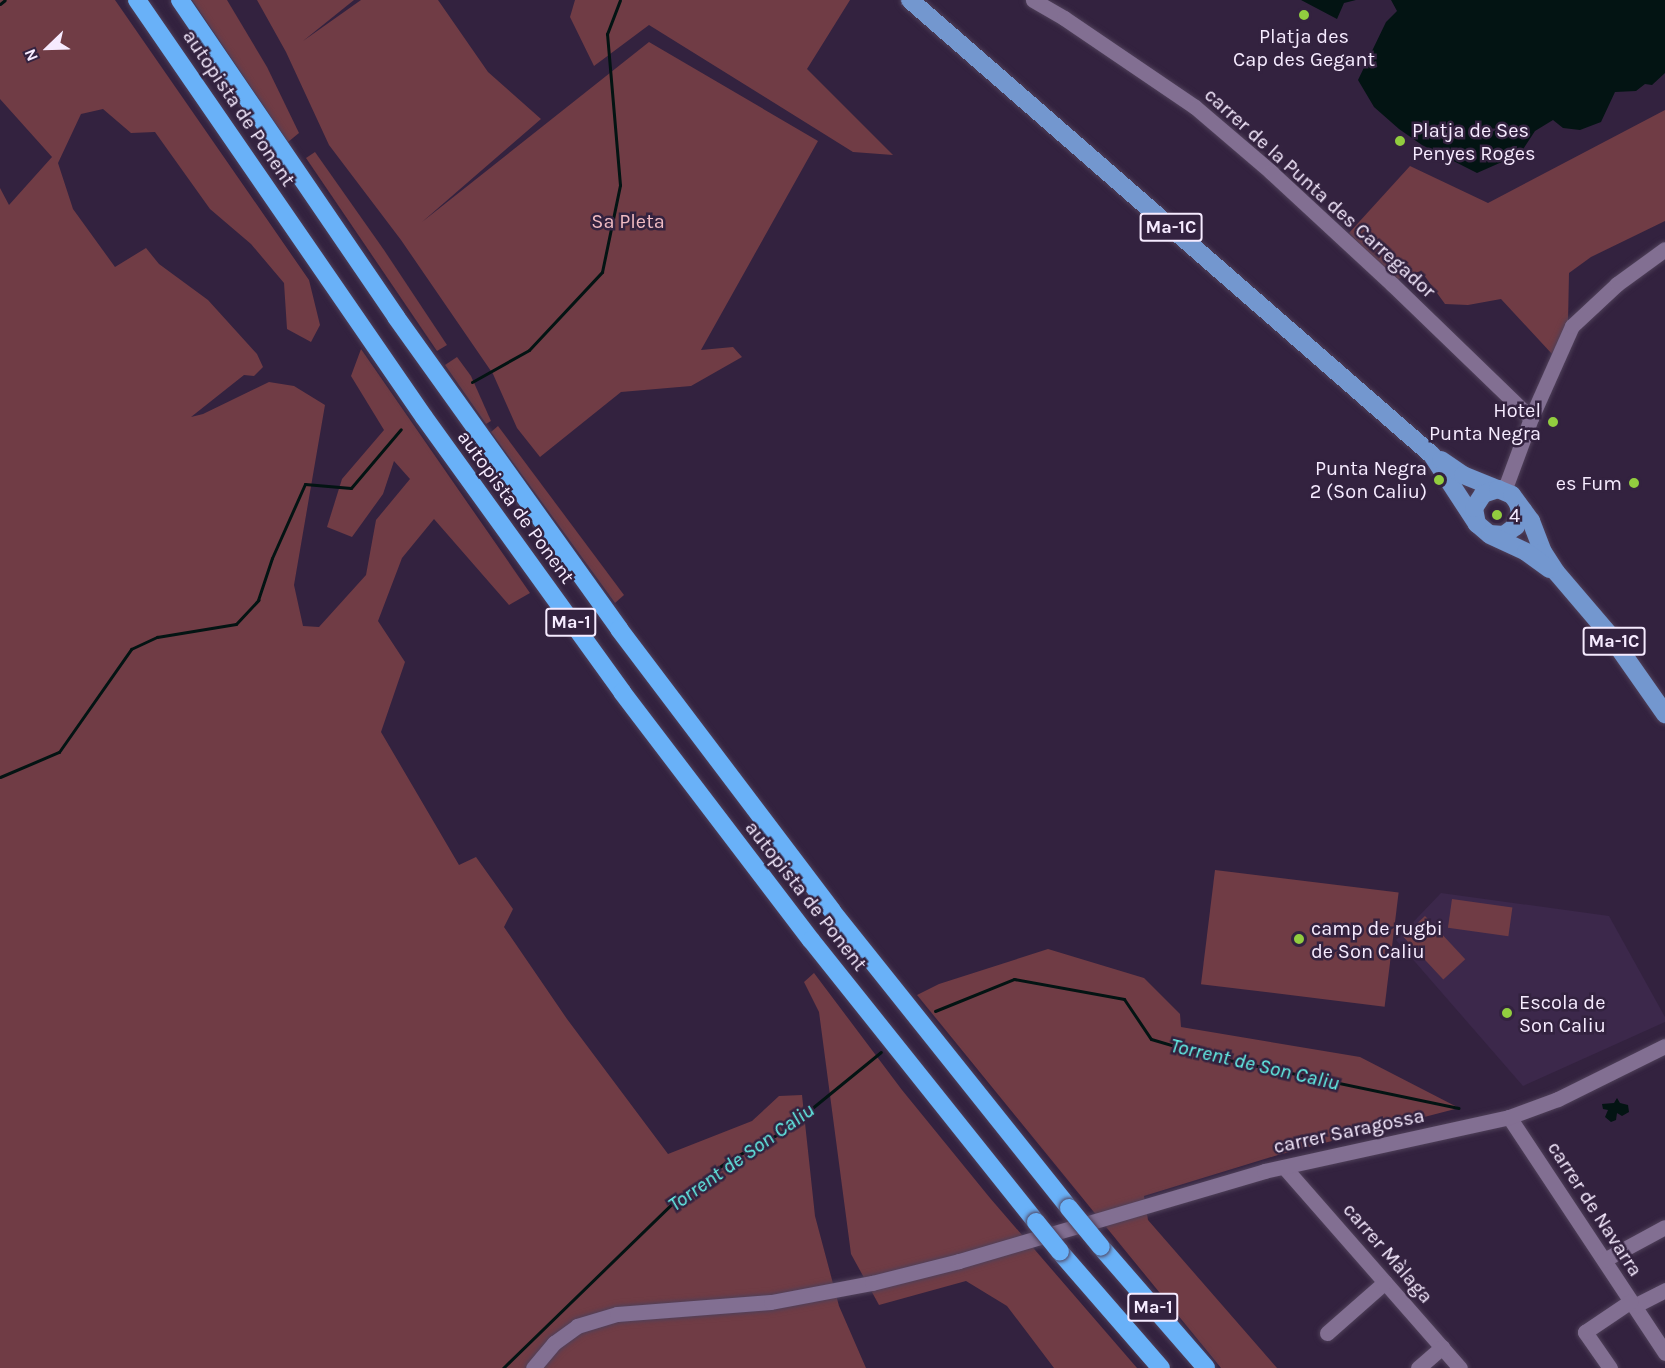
<!DOCTYPE html>
<html>
<head>
<meta charset="utf-8">
<style>
	body { margin:0 }
	#map { position:relative; width:1665px; height:1368px; overflow:hidden; background:#33223f; font-family:Karla,sans-serif }
	div>[style] { position:absolute }
	.built>* { inset:0; background:#3c284b }
	.green>* { inset:0; background:#703c45; transform-origin:0 0 }
	.water>* { inset:0; background:#031413 }
	.stream>* { height:3px; margin:-1.5px; padding:0 1.5px; transform-origin:1.5px; border-radius:1.5px; background:#031413 }
	.roads { filter:drop-shadow(0 0 2px #4f4059) drop-shadow(0 0 2px #4f4059) }
	.minor>* { height:15px; margin:-7.5px; padding:0 7.5px; transform-origin:7.5px; border-radius:7.5px; background:#826f92 }
	.major>* { height:18px; margin:-9px; padding:0 9px; transform-origin:9px; border-radius:9px; background:#7397cf }
	.highway>* { height:18px; margin:-9px; padding:0 9px; transform-origin:9px; border-radius:9px; background:#69b1f8 }
	.bridges { filter:drop-shadow(0 0 2px #4f4059) drop-shadow(0 0 2px #4f4059) }
	.highway-bridge>* { height:18px; margin:-9px; padding:0 9px; transform-origin:9px; border-radius:9px; background:#69b1f8 }
	.dots>* { width:16px; height:16px; translate:-50% -50%; box-sizing:border-box; border:3px solid #33223f; border-radius:50% }
	span { translate:-50% -50%; white-space:nowrap; text-align:center; line-height:1.15; -webkit-text-stroke:5px #33223f; paint-order:stroke }
	.shield-label span { padding:2px 4px; background:#33223f; border:2px solid; border-radius:4px; -webkit-text-stroke-width:0 }
	.shield-label { font-size:18px; color:#f6ebff; font-weight:700 }
	.poi-label { font-size:20px; color:#f6ebff }
	.left { translate:0 -50%; text-align:left }
	.right { translate:-100% -50%; text-align:right }
	.street-label { font-size:20px; color:#f6ebff }
	.park-label { font-size:20px; color:#f0bbc2 }
	.water-label { font-size:21px; color:#64f3ea; font-style:italic }
	.north { position:absolute; left:18px; top:18px; width:60px; height:60px; -webkit-text-stroke:4px #33223f; paint-order:stroke; rotate:247deg; font-size:16px; font-weight:700; line-height:24px; text-align:center; color:#f6ebff }
	.north::after { content:''; display:block; margin:auto; width:21px; height:27px; background:#f6ebff; clip-path:polygon(50% 0,100% 100%,50% 72%,0 100%) }
</style>
</head>
<body>
<div id="map">
	<div class="built">
		<div style="clip-path:polygon(1441px 893px,1609px 916px,1665px 1017px,1665px 1022px,1523px 1086px,1396px 940px)"></div>
	</div>
	<div class="green">
		<div style="clip-path:polygon(0 0,115px 0,309px 280px,320px 325px,311px 342px,287px 329px,284px 283px,251px 244px,210px 209px,155px 132px,131px 133px,103px 109px,81px 114px,58px 163px,73px 209px,115px 267px,146px 248px,159px 264px,208px 300px,257px 354px,263px 367px,254px 376px,244px 375px,191px 417px,203px 414px,269px 382px,294px 386px,325px 405px,294px 585px,303px 626px,319px 627px,366px 575px,376px 520px,410px 479px,394px 461px,383px 494px,352px 537px,327px 527px,342px 479px,384px 430px,351px 376px,361px 349px,530px 593px,509px 605px,434px 519px,402px 558px,378px 621px,405px 662px,381px 732px,459px 865px,476px 857px,513px 909px,504px 927px,567px 1019px,668px 1154px,752px 1121px,779px 1096px,802px 1095px,815px 1216px,839px 1306px,866px 1368px,0 1368px,0 188px,9px 205px,52px 157px,0 99px)"></div>
		<div style="clip-path:polygon(192px 0,227px 0,267px 67px,299px 133px,288px 142px)"></div>
		<div style="clip-path:polygon(257px 0,354px 0,303px 41px,361px 0,438px 0,488px 72px,541px 119px,422px 222px,649px 42px,818px 141px,701px 350px,733px 347px,742px 357px,691px 386px,621px 392px,540px 457px,517px 428px,493px 374px,401px 240px,329px 145px,286px 52px)"></div>
		<div style="clip-path:polygon(575px 0,850px 0,807px 69px,893px 155px,853px 152px,649px 25px,594px 66px,570px 17px)"></div>
		<div style="clip-path:polygon(1665px 110px,1665px 221px,1591px 257px,1569px 273px,1568px 322px,1552px 354px,1501px 299px,1468px 305px,1445px 304px,1421px 271px,1395px 280px,1349px 233px,1410px 166px,1488px 203px)"></div>
		<div style="clip-path:polygon(315px 152px,384px 250px,447px 345px,437px 351px,306px 158px)"></div>
		<div style="clip-path:polygon(457px 357px,471px 376px,491px 421px,486px 424px,445px 365px)"></div>
		<div style="clip-path:polygon(498px 426px,624px 595px,615px 603px,491px 432px)"></div>
		<div style="left:1215px;top:870px;width:185px;height:115px;rotate:7deg"></div>
		<div style="left:1452px;top:899px;width:61px;height:29px;rotate:8deg"></div>
		<div style="left:1425px;top:916px;width:59px;height:30px;rotate:47deg"></div>
		<div style="clip-path:polygon(1048px 949px,1144px 978px,1180px 1014px,1181px 1027px,1360px 1057px,1459px 1108px,1278px 1155px,1144px 1196px,1148px 1220px,1277px 1368px,1221px 1368px,917px 995px,939px 984px)"></div>
		<div style="clip-path:polygon(814px 973px,902px 1090px,990px 1198px,1137px 1368px,1054px 1368px,1007px 1306px,966px 1281px,879px 1305px,851px 1254px,819px 1012px,804px 982px)"></div>
	</div>
	<div class="water">
		<div style="clip-path:polygon(1301px 0,1356px 0,1344px 3px,1337px 19px)"></div>
		<div style="clip-path:polygon(1391px 0,1665px 0,1665px 73px,1652px 85px,1645px 84px,1636px 91px,1615px 92px,1601px 122px,1580px 130px,1563px 128px,1553px 120px,1535px 131px,1520px 154px,1477px 173px,1422px 145px,1399px 129px,1374px 107px,1358px 80px,1386px 22px,1397px 11px)"></div>
		<div style="clip-path:polygon(1617px 1098px,1620px 1103px,1628px 1105px,1629px 1112px,1622px 1116px,1617px 1113px,1616px 1120px,1611px 1122px,1605px 1117px,1608px 1110px,1603px 1109px,1602px 1104px,1614px 1103px)"></div>
	</div>
	<div class="stream">
		<div style="left:0;top:4px;width:6px;rotate:-39deg"></div>
		<div style="left:472px;top:382px;width:65px;rotate:-29.3deg"></div>
		<div style="left:529px;top:350px;width:107px;rotate:-46.9deg"></div>
		<div style="left:602px;top:272px;width:89px;rotate:-78.3deg"></div>
		<div style="left:620px;top:185px;width:152px;rotate:-94.9deg"></div>
		<div style="left:607px;top:34px;width:36px;rotate:-69deg"></div>
		<div style="left:0;top:777px;width:64px;rotate:-23deg"></div>
		<div style="left:59px;top:752px;width:126px;rotate:-55deg"></div>
		<div style="left:131px;top:649px;width:29px;rotate:-25deg"></div>
		<div style="left:157px;top:637px;width:80px;rotate:-9.3deg"></div>
		<div style="left:236px;top:624px;width:33px;rotate:-47deg"></div>
		<div style="left:258px;top:600px;width:44px;rotate:-71.6deg"></div>
		<div style="left:272px;top:558px;width:81px;rotate:-66deg"></div>
		<div style="left:305px;top:484px;width:46px;rotate:5deg"></div>
		<div style="left:351px;top:488px;width:77px;rotate:-49.7deg"></div>
		<div style="left:935px;top:1011px;width:85px;rotate:-22.1deg"></div>
		<div style="left:1014px;top:979px;width:112px;rotate:10.3deg"></div>
		<div style="left:1124px;top:999px;width:48px;rotate:56deg"></div>
		<div style="left:1151px;top:1039px;width:56px;rotate:16.5deg"></div>
		<div style="left:1205px;top:1055px;width:259px;rotate:11.8deg"></div>
		<div style="left:503px;top:1368px;width:244px;rotate:-44.2deg"></div>
		<div style="left:678px;top:1198px;width:64px;rotate:-36.7deg"></div>
		<div style="left:729px;top:1160px;width:62px;rotate:-27.8deg"></div>
		<div style="left:784px;top:1131px;width:125px;rotate:-39.2deg"></div>
	</div>
	<div class="roads">
		<div class="minor">
			<div style="left:1033px;top:0;width:36px;rotate:30deg"></div>
			<div style="left:1064px;top:18px;width:158px;rotate:34.2deg"></div>
			<div style="left:1195px;top:107px;width:100px;rotate:40.5deg"></div>
			<div style="left:1271px;top:172px;width:165px;rotate:42.8deg"></div>
			<div style="left:1392px;top:284px;width:193px;rotate:44deg"></div>
			<div style="left:1504px;top:491px;width:78px;rotate:-69.7deg"></div>
			<div style="left:1531px;top:418px;width:101px;rotate:-66deg"></div>
			<div style="left:1572px;top:326px;width:62px;rotate:-43deg"></div>
			<div style="left:1617px;top:284px;width:59px;rotate:-36.1deg"></div>
			<div style="left:1509px;top:1117px;width:283px;rotate:56.5deg"></div>
			<div style="left:1284px;top:1167px;width:267px;rotate:48.8deg"></div>
			<div style="left:1604px;top:1260px;width:69px;rotate:-28.4deg"></div>
			<div style="left:1634px;top:1306px;width:35px;rotate:-27deg"></div>
			<div style="left:1327px;top:1333px;width:77px;rotate:-41.3deg"></div>
			<div style="left:533px;top:1368px;width:33px;rotate:-50deg"></div>
			<div style="left:554px;top:1343px;width:29px;rotate:-36deg"></div>
			<div style="left:577px;top:1326px;width:42px;rotate:-16.7deg"></div>
			<div style="left:617px;top:1314px;width:154px;rotate:-4.5deg"></div>
			<div style="left:771px;top:1302px;width:103px;rotate:-10.7deg"></div>
			<div style="left:872px;top:1283px;width:90px;rotate:-14.2deg"></div>
			<div style="left:959px;top:1261px;width:318px;rotate:-16.4deg"></div>
			<div style="left:1264px;top:1171px;width:251px;rotate:-12.4deg"></div>
			<div style="left:1509px;top:1117px;width:52px;rotate:-20.2deg"></div>
			<div style="left:1558px;top:1099px;width:119px;rotate:-26.4deg"></div>
			<div style="left:1418px;top:1368px;width:32px;rotate:-41deg"></div>
			<div style="left:1610px;top:1368px;width:44px;rotate:-124.8deg"></div>
			<div style="left:1585px;top:1332px;width:55px;rotate:-34deg"></div>
		</div>
		<div class="major">
			<div style="left:910px;top:0;width:692px;rotate:41.08deg"></div>
			<div style="left:1432px;top:455px;width:82px;rotate:56.9deg"></div>
			<div style="left:1441px;top:460px;width:27px;rotate:34deg"></div>
			<div style="left:1463px;top:475px;width:38px;rotate:22deg"></div>
			<div style="left:1518px;top:504px;width:7px;rotate:74deg"></div>
			<div style="left:1520px;top:511px;width:16px;rotate:105deg"></div>
			<div style="left:1516px;top:526px;width:15px;rotate:143deg"></div>
			<div style="left:1504px;top:535px;width:15px;rotate:-176deg"></div>
			<div style="left:1489px;top:534px;width:16px;rotate:-140deg"></div>
			<div style="left:1477px;top:524px;width:16px;rotate:-101deg"></div>
			<div style="left:1474px;top:508px;width:17px;rotate:-57deg"></div>
			<div style="left:1483px;top:494px;width:16px;rotate:-18deg"></div>
			<div style="left:1498px;top:489px;width:15px;rotate:23deg"></div>
			<div style="left:1512px;top:495px;width:19px;rotate:54deg"></div>
			<div style="left:1523px;top:510px;width:14px;rotate:54deg"></div>
			<div style="left:1531px;top:521px;width:33px;rotate:69deg"></div>
			<div style="left:1543px;top:552px;width:24px;rotate:57deg"></div>
			<div style="left:1556px;top:572px;width:82px;rotate:49.5deg"></div>
			<div style="left:1609px;top:634px;width:98px;rotate:55deg"></div>
			<div style="left:1490px;top:535px;width:40px;rotate:25deg"></div>
			<div style="left:1526px;top:552px;width:29px;rotate:36deg"></div>
		</div>
		<div class="highway">
			<div style="left:137px;top:0;width:506px;rotate:55.46deg"></div>
			<div style="left:424px;top:417px;width:339px;rotate:54.2deg"></div>
			<div style="left:622px;top:692px;width:312px;rotate:52.7deg"></div>
			<div style="left:811px;top:940px;width:361px;rotate:51.4deg"></div>
			<div style="left:180px;top:0;width:384px;rotate:55.7deg"></div>
			<div style="left:396px;top:317px;width:384px;rotate:54.4deg"></div>
			<div style="left:619px;top:629px;width:353px;rotate:52.9deg"></div>
			<div style="left:832px;top:911px;width:380px;rotate:51.4deg"></div>
			<div style="left:1101px;top:1247px;width:160px;rotate:49deg"></div>
			<div style="left:1060px;top:1252px;width:154px;rotate:49deg"></div>
		</div>
	</div>
	<div class="bridges">
		<div class="highway-bridge">
			<div style="left:1069px;top:1208px;width:50px;rotate:50.6deg"></div>
			<div style="left:1036px;top:1222px;width:38px;rotate:51deg"></div>
		</div>
	</div>
	<div class="dots">
		<div style="left:1304px;top:15px;background:#92cd3f"></div>
		<div style="left:1400px;top:141px;background:#92cd3f"></div>
		<div style="left:1553px;top:422px;background:#92cd3f"></div>
		<div style="left:1439px;top:480px;background:#92cd3f"></div>
		<div style="left:1634px;top:483px;background:#92cd3f"></div>
		<div style="left:1497px;top:515px;background:#92cd3f"></div>
		<div style="left:1299px;top:939px;background:#92cd3f"></div>
		<div style="left:1507px;top:1013px;background:#92cd3f"></div>
	</div>
	<div class="shield-label">
		<span style="left:1171px;top:227px">Ma-1C</span>
		<span style="left:571px;top:622px">Ma-1</span>
		<span style="left:1614px;top:641px">Ma-1C</span>
		<span style="left:1153px;top:1307px">Ma-1</span>
	</div>
	<div class="poi-label">
		<span style="left:1304px;top:48px">Platja des<br>Cap des Gegant</span>
		<span class="left" style="left:1412px;top:142px">Platja de Ses<br>Penyes Roges</span>
		<span class="right" style="left:1541px;top:422px">Hotel<br>Punta Negra</span>
		<span class="right" style="left:1427px;top:480px">Punta Negra<br>2 (Son Caliu)</span>
		<span class="right" style="left:1622px;top:483px">es Fum</span>
		<span class="left" style="left:1509px;top:515px">4</span>
		<span class="left" style="left:1311px;top:940px">camp de rugbi<br>de Son Caliu</span>
		<span class="left" style="left:1519px;top:1014px">Escola de<br>Son Caliu</span>
	</div>
	<div class="street-label">
		<span style="left:239px;top:108px;rotate:56deg">autopista de Ponent</span>
		<span style="left:1320px;top:193px;rotate:42deg">carrer de la Punta des Carregador</span>
		<span style="left:516px;top:507px;rotate:54deg">autopista de Ponent</span>
		<span style="left:806px;top:896px;rotate:52deg">autopista de Ponent</span>
		<span style="left:1349px;top:1131px;rotate:-12deg">carrer Saragossa</span>
		<span style="left:1595px;top:1209px;rotate:57deg">carrer de Navarra</span>
		<span style="left:1388px;top:1253px;rotate:49deg">carrer Màlaga</span>
	</div>
	<div class="park-label">
		<span style="left:628px;top:221px">Sa Pleta</span>
	</div>
	<div class="water-label">
		<span style="left:1255px;top:1064px;rotate:13deg">Torrent de Son Caliu</span>
		<span style="left:741px;top:1157px;rotate:-35deg">Torrent de Son Caliu</span>
	</div>
	<div class="north">N</div>
</div>
</body>
</html>
